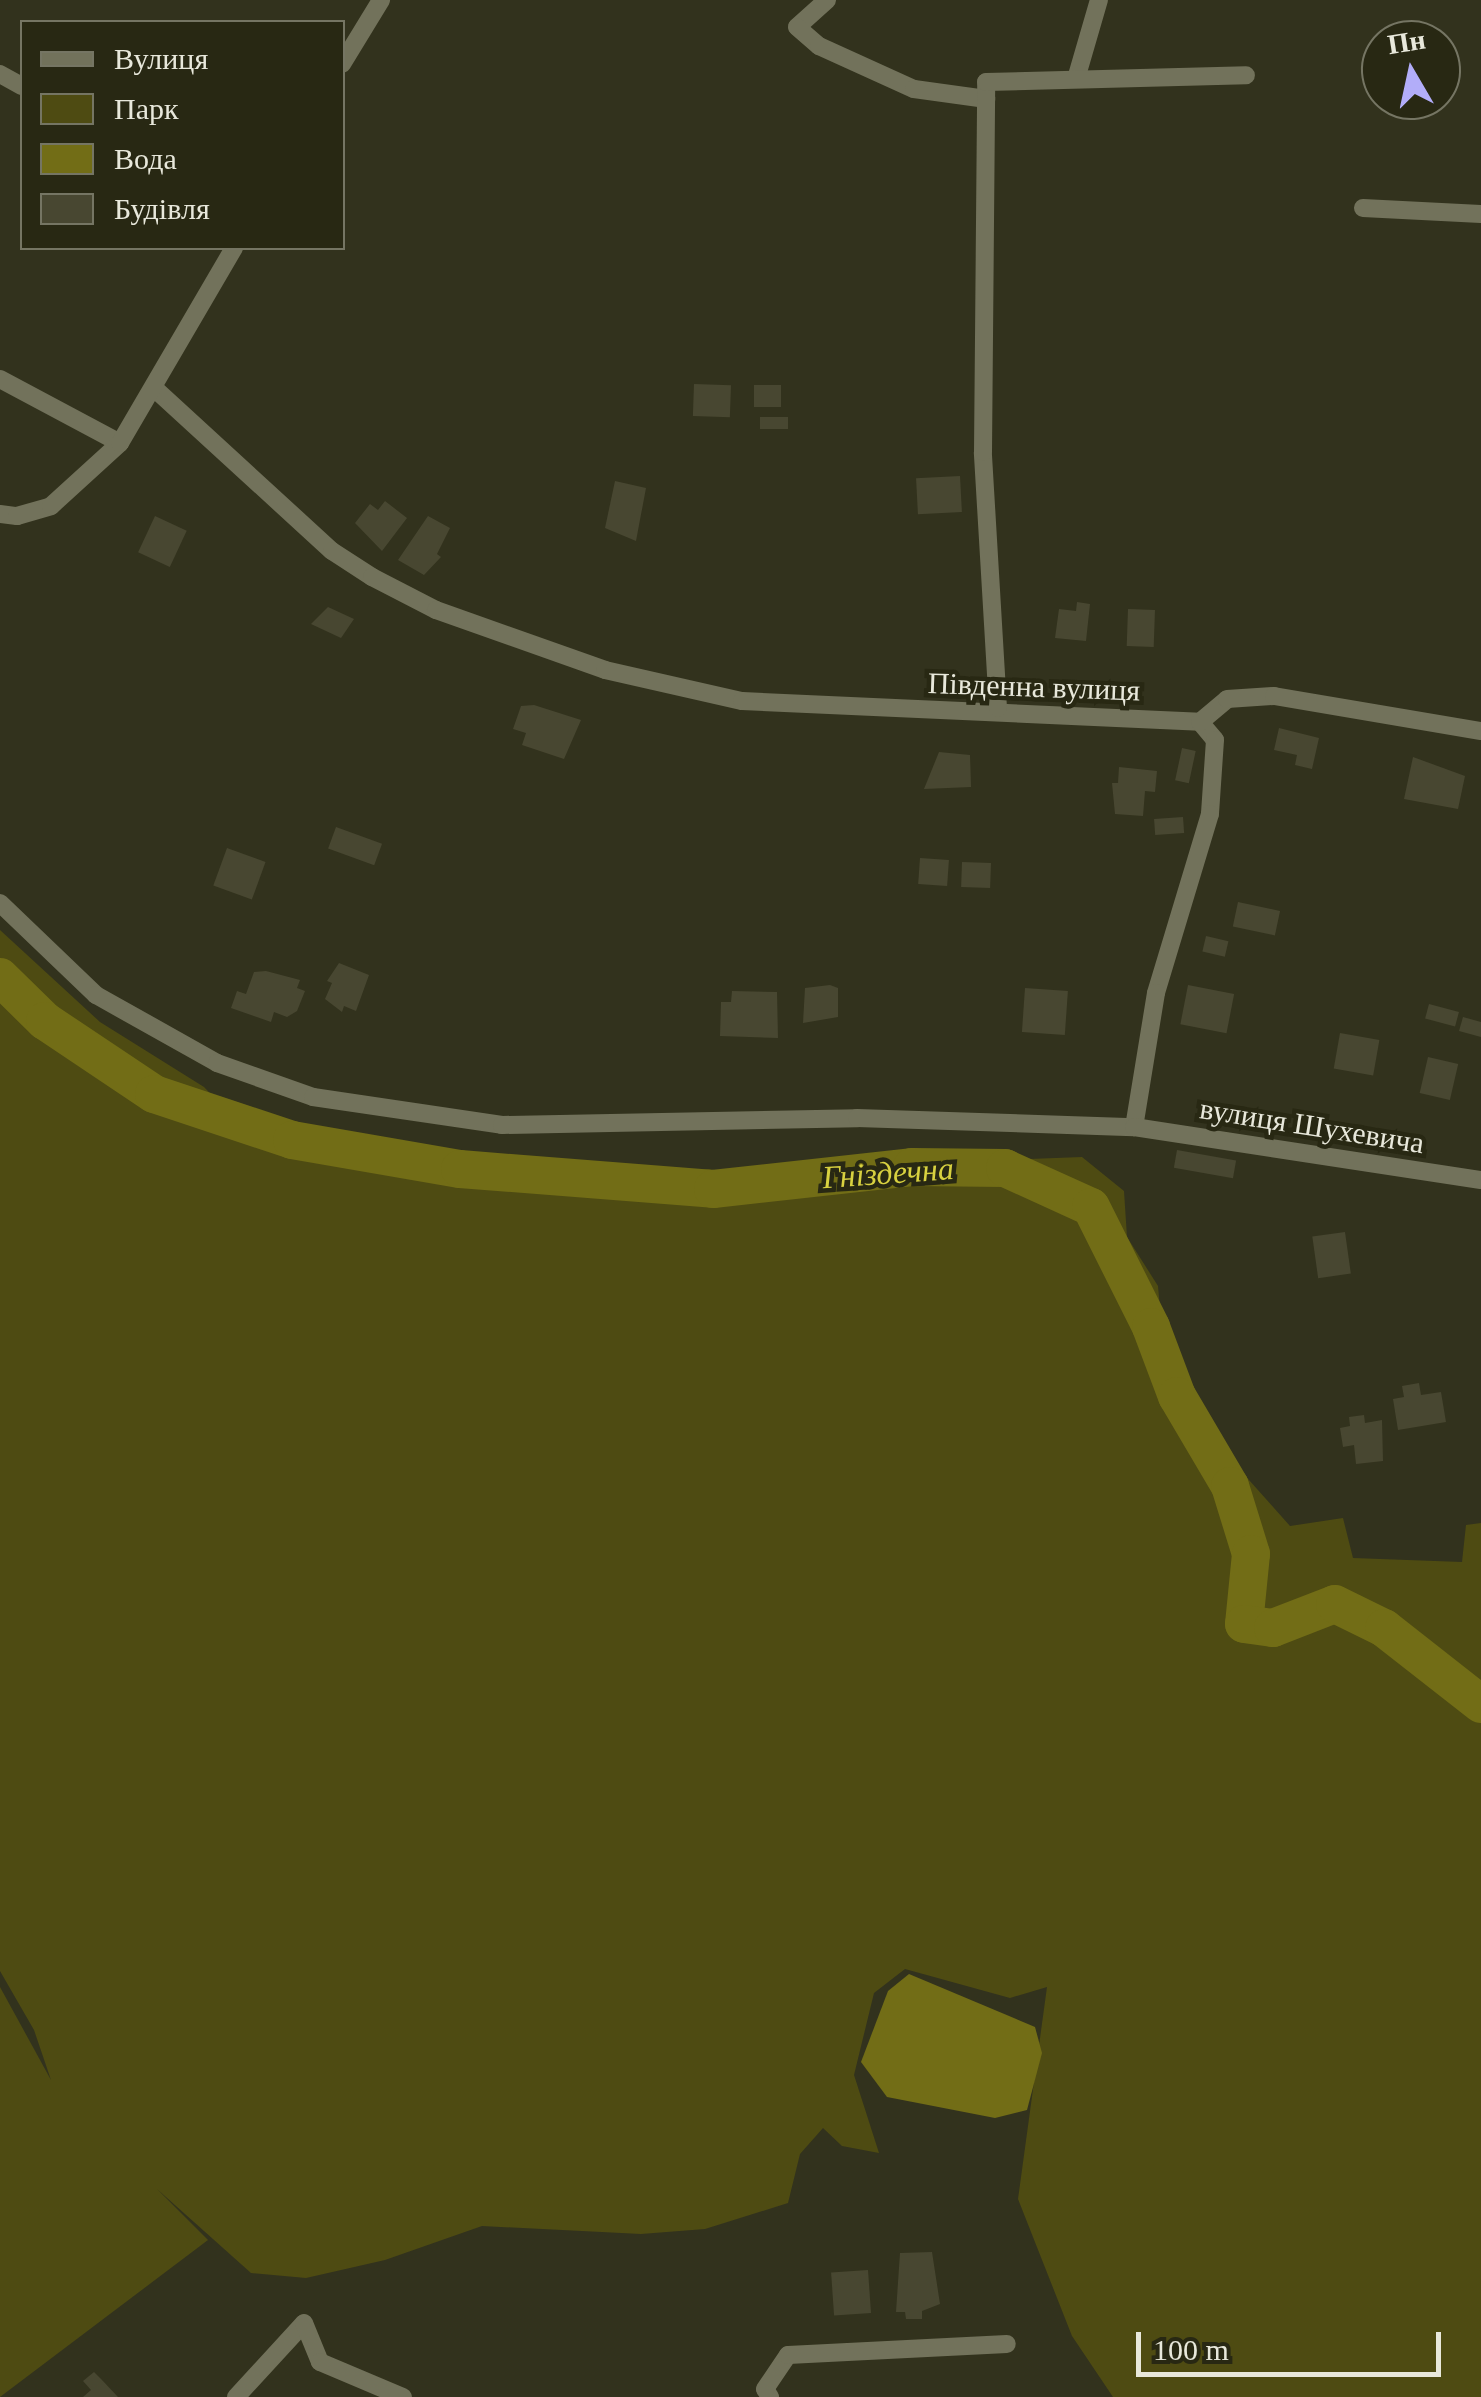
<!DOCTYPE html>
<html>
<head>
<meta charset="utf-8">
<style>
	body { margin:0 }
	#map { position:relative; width:1481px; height:2397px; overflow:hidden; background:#32321d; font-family:Georgia,serif }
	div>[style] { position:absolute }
	.green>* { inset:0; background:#4e4b12 }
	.water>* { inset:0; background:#726d16 }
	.river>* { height:38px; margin:-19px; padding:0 19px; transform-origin:19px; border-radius:19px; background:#726d16 }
	.building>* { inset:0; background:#484731; transform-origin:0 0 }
	.street>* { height:18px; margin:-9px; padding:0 9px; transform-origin:9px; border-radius:9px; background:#72725b }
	span { translate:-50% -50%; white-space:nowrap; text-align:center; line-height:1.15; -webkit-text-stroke:9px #282813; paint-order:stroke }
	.street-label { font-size:30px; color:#e8e8db }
	.water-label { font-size:32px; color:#d8d140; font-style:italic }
	.legend { position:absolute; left:20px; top:20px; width:325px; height:230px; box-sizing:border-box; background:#282813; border:2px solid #757563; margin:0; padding:12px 18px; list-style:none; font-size:30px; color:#e8e8db }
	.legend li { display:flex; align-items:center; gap:20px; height:50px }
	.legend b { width:50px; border:2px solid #757563 }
	.north { position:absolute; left:1361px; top:20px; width:100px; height:100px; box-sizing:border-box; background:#282813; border:2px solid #757563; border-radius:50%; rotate:351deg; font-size:28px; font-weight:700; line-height:40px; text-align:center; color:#e8e8db }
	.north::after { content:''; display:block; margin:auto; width:35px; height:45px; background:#b2adf9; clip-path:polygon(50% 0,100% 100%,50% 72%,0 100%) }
	.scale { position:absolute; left:1136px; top:2332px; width:305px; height:45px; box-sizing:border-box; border:5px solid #e8e8db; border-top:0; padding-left:12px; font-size:30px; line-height:35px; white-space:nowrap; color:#e8e8db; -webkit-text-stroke:8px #282813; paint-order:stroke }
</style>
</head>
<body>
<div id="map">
	<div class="green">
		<div style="clip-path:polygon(0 930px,100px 1022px,204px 1087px,252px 1137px,373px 1171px,551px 1192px,612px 1191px,666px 1173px,709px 1169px,766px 1188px,815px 1179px,838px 1164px,899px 1183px,950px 1162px,1082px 1157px,1124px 1191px,1127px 1237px,1158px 1286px,1161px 1319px,1224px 1452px,1290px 1526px,1343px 1518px,1353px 1558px,1462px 1562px,1466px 1525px,1481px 1523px,1481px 2397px,1113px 2397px,1072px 2336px,1018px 2199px,1047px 1987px,1010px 1998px,905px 1969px,874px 1993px,854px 2075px,879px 2153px,842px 2146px,823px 2128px,800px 2154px,788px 2203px,705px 2229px,641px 2234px,482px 2226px,385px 2260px,306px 2278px,251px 2273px,157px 2189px,208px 2240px,0 2397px,0 1987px,51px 2080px,34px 2030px,0 1971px)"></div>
	</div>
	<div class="water">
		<div style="clip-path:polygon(909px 1974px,1035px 2027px,1042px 2053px,1027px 2110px,995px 2118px,887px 2097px,861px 2062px,888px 1991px)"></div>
	</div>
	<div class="river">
		<div style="left:0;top:977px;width:63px;rotate:44.4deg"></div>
		<div style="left:45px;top:1021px;width:131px;rotate:33.8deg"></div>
		<div style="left:154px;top:1094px;width:145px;rotate:18.4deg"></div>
		<div style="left:292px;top:1140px;width:170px;rotate:9.8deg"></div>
		<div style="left:460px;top:1169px;width:254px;rotate:4.5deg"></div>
		<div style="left:713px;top:1189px;width:200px;rotate:-6.3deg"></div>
		<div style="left:912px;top:1167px;width:93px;rotate:0.6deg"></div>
		<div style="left:1005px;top:1168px;width:94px;rotate:24.4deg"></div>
		<div style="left:1091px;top:1207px;width:134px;rotate:63.4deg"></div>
		<div style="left:1151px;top:1327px;width:74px;rotate:69.4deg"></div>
		<div style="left:1177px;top:1396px;width:104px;rotate:59.5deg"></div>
		<div style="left:1230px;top:1486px;width:71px;rotate:72.8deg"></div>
		<div style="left:1251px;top:1554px;width:70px;rotate:95.7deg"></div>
		<div style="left:1244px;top:1624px;width:29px;rotate:8deg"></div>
		<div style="left:1273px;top:1628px;width:66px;rotate:-21.2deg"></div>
		<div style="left:1335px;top:1604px;width:55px;rotate:26.1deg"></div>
		<div style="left:1384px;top:1628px;width:123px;rotate:38.1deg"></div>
	</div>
	<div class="building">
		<div style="left:694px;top:384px;width:37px;height:32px;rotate:2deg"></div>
		<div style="left:754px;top:385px;width:27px;height:22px"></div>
		<div style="left:788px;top:417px;width:12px;height:28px;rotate:90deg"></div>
		<div style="left:960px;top:476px;width:36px;height:44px;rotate:87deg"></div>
		<div style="clip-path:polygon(615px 481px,646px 488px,636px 541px,605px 528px)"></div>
		<div style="clip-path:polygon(385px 501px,407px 518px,382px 551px,355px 523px,370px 504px,378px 510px)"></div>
		<div style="left:155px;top:516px;width:35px;height:40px;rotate:25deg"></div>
		<div style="clip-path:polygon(428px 516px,450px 528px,437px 554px,441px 557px,424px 575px,398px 560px)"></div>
		<div style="clip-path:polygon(1077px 602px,1090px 604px,1086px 641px,1055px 638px,1059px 609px,1076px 611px)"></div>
		<div style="clip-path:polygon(328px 607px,354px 619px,341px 638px,311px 624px)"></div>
		<div style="left:1128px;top:609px;width:27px;height:37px;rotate:2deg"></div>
		<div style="clip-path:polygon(534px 705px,581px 720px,564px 759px,522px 745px,526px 733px,513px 729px,521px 706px)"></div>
		<div style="clip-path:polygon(1279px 728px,1319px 738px,1312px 769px,1295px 765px,1297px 755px,1274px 750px)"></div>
		<div style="left:1182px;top:748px;width:14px;height:33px;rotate:12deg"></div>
		<div style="clip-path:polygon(939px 752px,970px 755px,971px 787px,924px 789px)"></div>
		<div style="clip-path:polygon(1413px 757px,1465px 776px,1458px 809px,1404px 799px)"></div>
		<div style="clip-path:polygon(1119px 767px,1157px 771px,1155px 792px,1145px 791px,1143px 816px,1115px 814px,1112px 783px,1118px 783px)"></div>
		<div style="left:1183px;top:817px;width:16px;height:29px;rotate:86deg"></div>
		<div style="left:336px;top:827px;width:49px;height:23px;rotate:20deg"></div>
		<div style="left:227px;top:848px;width:41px;height:40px;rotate:20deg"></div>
		<div style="left:920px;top:858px;width:29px;height:26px;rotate:4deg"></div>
		<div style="left:962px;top:862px;width:29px;height:25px;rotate:2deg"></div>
		<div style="left:1238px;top:902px;width:43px;height:25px;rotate:12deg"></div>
		<div style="left:1206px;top:936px;width:23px;height:16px;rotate:13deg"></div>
		<div style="clip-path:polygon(339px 963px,369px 975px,356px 1011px,344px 1006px,342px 1012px,325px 999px,332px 983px,327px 981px)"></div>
		<div style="clip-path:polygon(266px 971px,300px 980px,297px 988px,305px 991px,297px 1011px,287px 1017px,274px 1012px,271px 1022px,231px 1008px,237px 991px,246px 994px,254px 972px)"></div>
		<div style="clip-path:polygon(830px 985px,838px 988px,838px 1017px,803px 1023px,805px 988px)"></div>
		<div style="left:1188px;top:985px;width:47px;height:40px;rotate:11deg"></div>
		<div style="left:1025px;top:988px;width:43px;height:44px;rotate:4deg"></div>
		<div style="clip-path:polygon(732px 991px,777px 992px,778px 1038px,720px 1036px,721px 1002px,731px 1002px)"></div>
		<div style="left:1429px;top:1004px;width:31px;height:15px;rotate:15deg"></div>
		<div style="clip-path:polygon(1463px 1017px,1481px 1022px,1481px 1037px,1459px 1031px)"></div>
		<div style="left:1340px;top:1033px;width:40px;height:36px;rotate:10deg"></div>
		<div style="left:1428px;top:1057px;width:31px;height:37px;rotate:13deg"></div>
		<div style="left:1177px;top:1150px;width:60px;height:18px;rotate:10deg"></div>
		<div style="left:1345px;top:1232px;width:42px;height:33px;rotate:82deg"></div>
		<div style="clip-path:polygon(1419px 1383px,1421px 1395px,1441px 1392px,1446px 1422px,1398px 1430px,1393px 1399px,1404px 1397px,1402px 1386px)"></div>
		<div style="clip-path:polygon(1364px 1415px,1365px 1423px,1382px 1420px,1383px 1461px,1356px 1464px,1354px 1445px,1343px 1447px,1340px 1428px,1350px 1426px,1349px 1417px)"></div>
		<div style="clip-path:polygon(932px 2252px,940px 2304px,922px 2311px,922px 2319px,906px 2319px,905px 2312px,896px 2312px,900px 2253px)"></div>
		<div style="left:868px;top:2270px;width:43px;height:37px;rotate:86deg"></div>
		<div style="clip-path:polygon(94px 2372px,102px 2380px,118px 2397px,83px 2397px,91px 2390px,83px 2381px)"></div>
	</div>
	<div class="street">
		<div style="left:827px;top:0;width:40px;rotate:138deg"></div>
		<div style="left:797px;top:27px;width:29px;rotate:41deg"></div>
		<div style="left:819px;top:46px;width:104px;rotate:24.4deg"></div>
		<div style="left:914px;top:89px;width:73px;rotate:7.9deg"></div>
		<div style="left:342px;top:64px;width:75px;rotate:-58.6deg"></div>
		<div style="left:0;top:74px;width:25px;rotate:29deg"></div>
		<div style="left:1076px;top:79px;width:82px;rotate:-73.8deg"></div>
		<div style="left:1363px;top:208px;width:118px;rotate:2.9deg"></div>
		<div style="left:0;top:379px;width:136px;rotate:28.1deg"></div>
		<div style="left:154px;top:388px;width:241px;rotate:42.5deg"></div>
		<div style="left:332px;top:551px;width:48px;rotate:33deg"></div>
		<div style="left:372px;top:577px;width:72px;rotate:27.3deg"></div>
		<div style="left:436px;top:610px;width:179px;rotate:19.5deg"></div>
		<div style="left:605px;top:670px;width:140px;rotate:12.8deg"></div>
		<div style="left:742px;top:701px;width:458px;rotate:2.6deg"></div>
		<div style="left:1200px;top:722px;width:23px;rotate:50deg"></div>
		<div style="left:1215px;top:740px;width:74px;rotate:93.9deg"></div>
		<div style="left:1210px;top:814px;width:187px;rotate:106.8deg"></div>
		<div style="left:1156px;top:993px;width:136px;rotate:99.3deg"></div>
		<div style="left:0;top:514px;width:17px;rotate:7deg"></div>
		<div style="left:17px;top:516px;width:35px;rotate:-16deg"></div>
		<div style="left:51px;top:506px;width:93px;rotate:-42.4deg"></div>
		<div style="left:120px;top:443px;width:226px;rotate:-59.7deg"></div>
		<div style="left:998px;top:708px;width:256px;rotate:-93.4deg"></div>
		<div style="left:983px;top:452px;width:370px;rotate:-89.5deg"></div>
		<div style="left:986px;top:82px;width:260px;rotate:-1.5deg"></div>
		<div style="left:1200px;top:722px;width:35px;rotate:-40deg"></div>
		<div style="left:1227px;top:699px;width:47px;rotate:-3.7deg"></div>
		<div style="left:1274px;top:696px;width:210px;rotate:9.6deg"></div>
		<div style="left:0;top:903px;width:133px;rotate:43.8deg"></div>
		<div style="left:96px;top:995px;width:139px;rotate:29.3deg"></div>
		<div style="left:217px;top:1063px;width:102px;rotate:19.5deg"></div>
		<div style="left:313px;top:1097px;width:191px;rotate:8.4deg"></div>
		<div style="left:502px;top:1125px;width:355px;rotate:-1.1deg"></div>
		<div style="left:857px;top:1118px;width:277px;rotate:1.9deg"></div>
		<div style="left:1134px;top:1127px;width:351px;rotate:8.7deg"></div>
		<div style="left:236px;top:2397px;width:100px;rotate:-47.4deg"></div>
		<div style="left:304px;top:2323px;width:42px;rotate:67.7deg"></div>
		<div style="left:320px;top:2362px;width:90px;rotate:22.9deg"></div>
		<div style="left:770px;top:2397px;width:9px;rotate:-122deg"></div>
		<div style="left:765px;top:2389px;width:41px;rotate:-55.9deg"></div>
		<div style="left:788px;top:2355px;width:219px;rotate:-2.9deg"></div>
	</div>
	<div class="street-label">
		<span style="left:1034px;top:687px;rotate:2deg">Південна вулиця</span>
		<span style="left:1312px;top:1126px;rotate:9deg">вулиця Шухевича</span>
	</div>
	<div class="water-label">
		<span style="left:888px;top:1173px;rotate:-4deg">Гніздечна</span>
	</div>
	<ul class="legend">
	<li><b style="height:12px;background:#72725b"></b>Вулиця</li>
	<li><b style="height:28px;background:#4e4b12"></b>Парк</li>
	<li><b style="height:28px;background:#726d16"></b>Вода</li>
	<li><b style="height:28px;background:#484731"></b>Будівля</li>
	</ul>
	<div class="north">Пн</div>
	<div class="scale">100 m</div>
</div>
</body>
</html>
